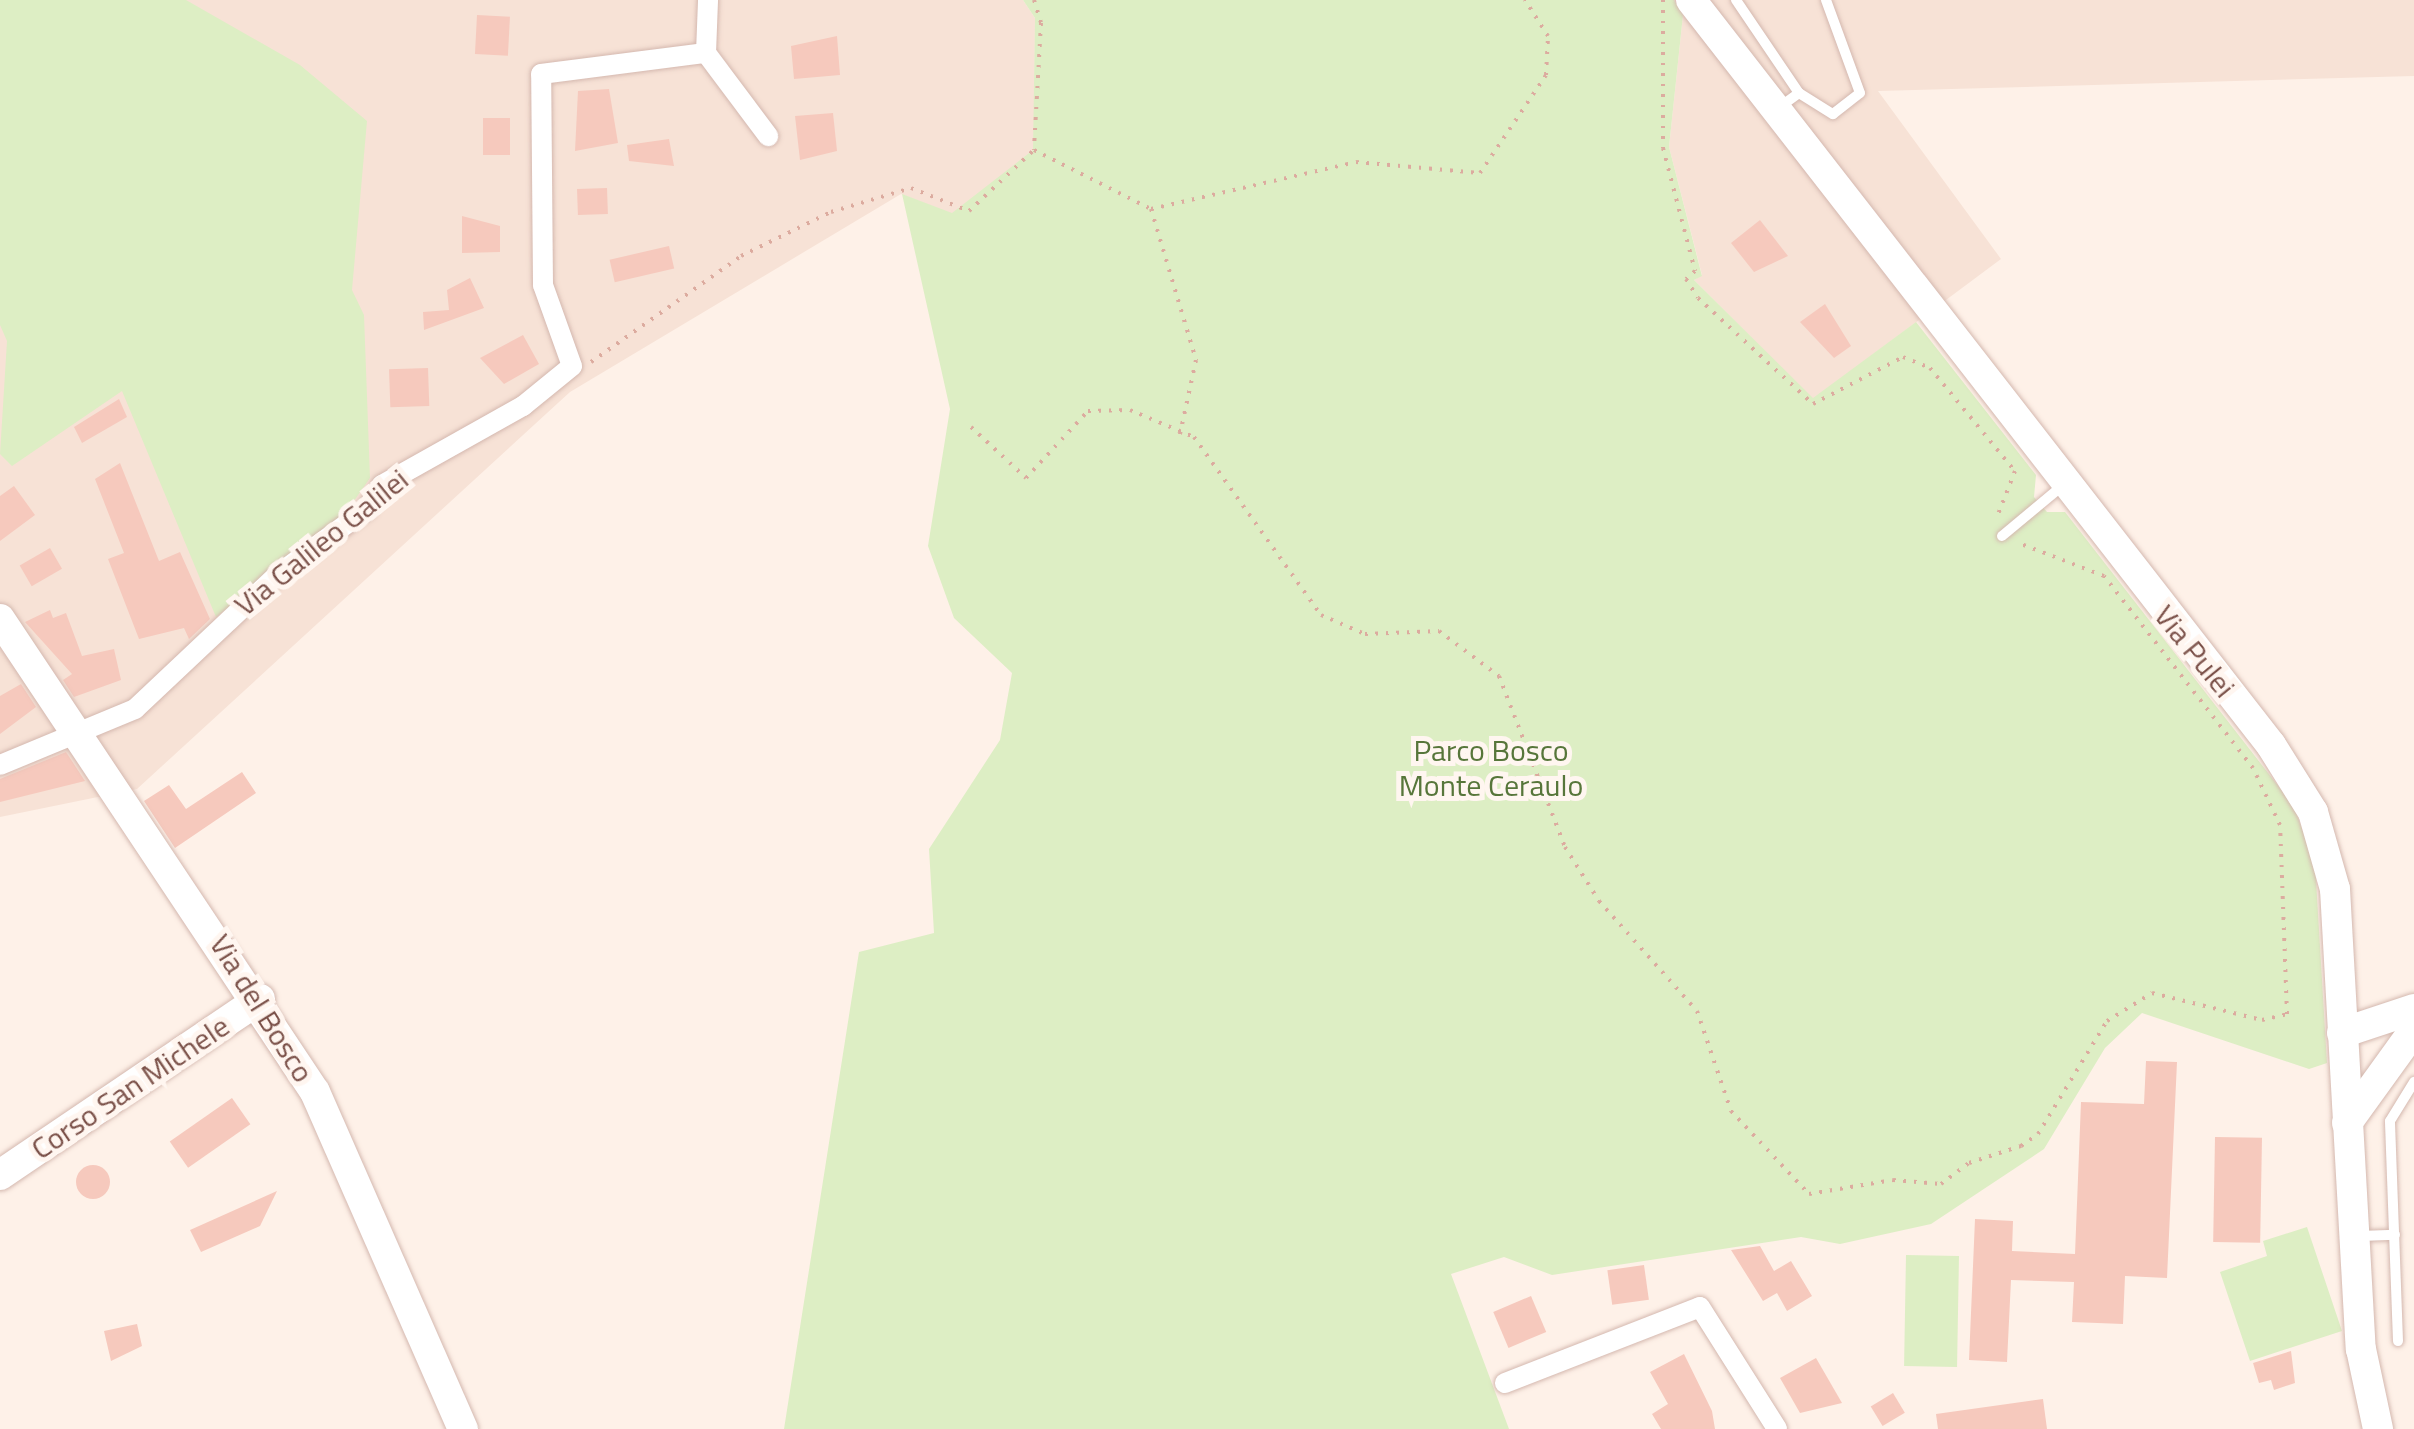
<!DOCTYPE html>
<html>
<head>
<meta charset="utf-8">
<style>
	body { margin:0 }
	#map { position:relative; width:2414px; height:1429px; overflow:hidden; background:#fef1e8; font-family:"Titillium Web",sans-serif }
	div>[style] { position:absolute }
	.residential>* { inset:0; background:#f7e2d6 }
	.green>* { inset:0; background:#ddeec4; transform-origin:0 0 }
	.building>* { inset:0; background:#f6c9bd; transform-origin:0 0 }
	.round { border-radius:50% }
	.path>* { height:4px; margin-top:-2px; transform-origin:0; background:repeating-linear-gradient(90deg,#dcab9f 0 2.5px,transparent 0 10.5px) }
	.roads { filter:drop-shadow(0 0 2px #d4b8af) drop-shadow(0 0 2px #d4b8af) }
	.lane>* { height:10px; margin:-5px; padding:0 5px; transform-origin:5px; border-radius:5px; background:#fff }
	.street>* { height:20px; margin:-10px; padding:0 10px; transform-origin:10px; border-radius:10px; background:#fff }
	.secondary>* { height:30px; margin:-15px; padding:0 15px; transform-origin:15px; border-radius:15px; background:#fff }
	span { translate:-50% -50%; white-space:nowrap; text-align:center; line-height:1.15; -webkit-text-stroke:10px #fff6f0; paint-order:stroke }
	.street-label { font-size:30px; color:#7b5149 }
	.park-label { font-size:30px; color:#57763a }
</style>
</head>
<body>
<div id="map">
	<div class="residential">
		<div style="clip-path:polygon(0 0,1023px 0,1035px 18px,1034px 150px,952px 214px,901px 194px,570px 392px,137px 789px,0 817px)"></div>
		<div style="clip-path:polygon(1674px 0,2414px 0,2414px 76px,1878px 91px,2001px 259px,1813px 399px,1694px 280px,1702px 275px,1669px 147px,1683px 15px)"></div>
	</div>
	<div class="green">
		<div style="clip-path:polygon(0 0,186px 0,300px 65px,367px 121px,352px 290px,364px 315px,370px 478px,335px 528px,216px 617px,122px 391px,12px 466px,0 454px,7px 341px,0 325px)"></div>
		<div style="clip-path:polygon(1023px 0,1674px 0,1683px 15px,1669px 147px,1702px 276px,1694px 280px,1813px 398px,1916px 322px,2036px 475px,2034px 497px,2047px 512px,2065px 512px,2293px 805px,2315px 863px,2327px 1063px,2309px 1069px,2142px 1013px,2105px 1048px,2044px 1149px,1931px 1224px,1840px 1244px,1801px 1237px,1552px 1275px,1504px 1257px,1451px 1274px,1509px 1429px,784px 1429px,859px 952px,934px 933px,929px 849px,1000px 740px,1012px 673px,954px 618px,928px 546px,950px 409px,902px 194px,952px 213px,1033px 150px,1035px 18px)"></div>
		<div style="clip-path:polygon(2307px 1227px,2342px 1331px,2250px 1361px,2220px 1272px,2267px 1256px,2263px 1241px)"></div>
		<div style="left:1906px;top:1255px;width:53px;height:111px;rotate:1deg"></div>
	</div>
	<div class="building">
		<div style="left:477px;top:15px;width:33px;height:39px;rotate:3deg"></div>
		<div style="clip-path:polygon(837px 36px,840px 75px,794px 79px,791px 46px)"></div>
		<div style="clip-path:polygon(609px 89px,618px 143px,575px 151px,578px 91px)"></div>
		<div style="clip-path:polygon(833px 113px,837px 151px,800px 160px,795px 116px)"></div>
		<div style="left:483px;top:118px;width:27px;height:37px"></div>
		<div style="clip-path:polygon(669px 139px,674px 166px,629px 161px,627px 145px)"></div>
		<div style="left:607px;top:188px;width:26px;height:30px;rotate:88deg"></div>
		<div style="clip-path:polygon(462px 216px,500px 226px,500px 252px,462px 253px)"></div>
		<div style="clip-path:polygon(1760px 220px,1788px 256px,1754px 272px,1731px 243px)"></div>
		<div style="left:669px;top:246px;width:23px;height:61px;rotate:77deg"></div>
		<div style="clip-path:polygon(470px 278px,484px 308px,424px 330px,423px 312px,449px 310px,447px 290px)"></div>
		<div style="clip-path:polygon(1825px 304px,1851px 346px,1834px 358px,1800px 322px)"></div>
		<div style="clip-path:polygon(523px 335px,539px 364px,504px 384px,480px 358px)"></div>
		<div style="left:428px;top:368px;width:38px;height:39px;rotate:88deg"></div>
		<div style="clip-path:polygon(119px 399px,127px 417px,82px 443px,74px 427px)"></div>
		<div style="clip-path:polygon(120px 463px,159px 561px,180px 552px,210px 619px,189px 639px,184px 628px,139px 639px,108px 559px,124px 553px,95px 479px)"></div>
		<div style="clip-path:polygon(14px 486px,35px 515px,0 541px,0 496px)"></div>
		<div style="left:50px;top:548px;width:24px;height:35px;rotate:60deg"></div>
		<div style="clip-path:polygon(50px 610px,53px 618px,66px 613px,82px 656px,114px 649px,121px 680px,74px 697px,63px 680px,72px 674px,25px 622px)"></div>
		<div style="clip-path:polygon(21px 684px,36px 707px,0 734px,0 696px)"></div>
		<div style="clip-path:polygon(66px 752px,85px 781px,0 802px,0 779px)"></div>
		<div style="clip-path:polygon(242px 772px,256px 793px,175px 848px,144px 801px,169px 785px,186px 809px)"></div>
		<div style="clip-path:polygon(2146px 1061px,2177px 1062px,2167px 1278px,2125px 1276px,2123px 1324px,2072px 1322px,2074px 1282px,2011px 1280px,2007px 1362px,1969px 1360px,1975px 1219px,2013px 1221px,2012px 1251px,2075px 1254px,2081px 1102px,2144px 1104px)"></div>
		<div style="left:232px;top:1098px;width:32px;height:76px;rotate:55deg"></div>
		<div style="left:2215px;top:1137px;width:47px;height:105px;rotate:1deg"></div>
		<div class="round" style="left:76px;top:1165px;width:34px;height:34px"></div>
		<div style="clip-path:polygon(277px 1191px,260px 1226px,201px 1252px,190px 1230px)"></div>
		<div style="clip-path:polygon(1760px 1246px,1774px 1271px,1791px 1261px,1812px 1296px,1787px 1311px,1777px 1293px,1763px 1301px,1731px 1250px)"></div>
		<div style="left:1644px;top:1265px;width:35px;height:37px;rotate:82deg"></div>
		<div style="left:1531px;top:1296px;width:39px;height:41px;rotate:67deg"></div>
		<div style="clip-path:polygon(137px 1324px,142px 1346px,111px 1361px,104px 1331px)"></div>
		<div style="clip-path:polygon(2291px 1351px,2295px 1383px,2274px 1390px,2271px 1380px,2259px 1383px,2253px 1363px)"></div>
		<div style="clip-path:polygon(1684px 1354px,1712px 1411px,1715px 1429px,1661px 1429px,1652px 1414px,1668px 1404px,1650px 1372px)"></div>
		<div style="clip-path:polygon(1816px 1358px,1842px 1403px,1800px 1413px,1780px 1378px)"></div>
		<div style="left:1893px;top:1393px;width:23px;height:26px;rotate:59deg"></div>
		<div style="clip-path:polygon(2043px 1399px,2047px 1429px,1938px 1429px,1936px 1414px)"></div>
	</div>
	<div class="path">
		<div style="left:1034px;top:0;width:24px;rotate:73deg"></div>
		<div style="left:1041px;top:23px;width:127px;rotate:93.2deg"></div>
		<div style="left:1034px;top:150px;width:131px;rotate:26.8deg"></div>
		<div style="left:1151px;top:209px;width:210px;rotate:-12.9deg"></div>
		<div style="left:1356px;top:162px;width:124px;rotate:5.1deg"></div>
		<div style="left:1480px;top:173px;width:118px;rotate:-56deg"></div>
		<div style="left:1546px;top:75px;width:39px;rotate:-87deg"></div>
		<div style="left:1548px;top:36px;width:43px;rotate:-122.6deg"></div>
		<div style="left:1663px;top:0;width:148px;rotate:90deg"></div>
		<div style="left:1663px;top:148px;width:127px;rotate:75.4deg"></div>
		<div style="left:1695px;top:271px;width:12px;rotate:138deg"></div>
		<div style="left:1686px;top:279px;width:22px;rotate:58deg"></div>
		<div style="left:1698px;top:298px;width:156px;rotate:42.7deg"></div>
		<div style="left:1813px;top:404px;width:102px;rotate:-27.6deg"></div>
		<div style="left:1903px;top:357px;width:29px;rotate:22deg"></div>
		<div style="left:1930px;top:368px;width:134px;rotate:50.5deg"></div>
		<div style="left:2015px;top:471px;width:49px;rotate:111.4deg"></div>
		<div style="left:1151px;top:209px;width:158px;rotate:73.4deg"></div>
		<div style="left:1196px;top:360px;width:76px;rotate:102.2deg"></div>
		<div style="left:591px;top:362px;width:184px;rotate:-35.2deg"></div>
		<div style="left:741px;top:256px;width:100px;rotate:-26.1deg"></div>
		<div style="left:831px;top:212px;width:84px;rotate:-16.7deg"></div>
		<div style="left:911px;top:188px;width:62px;rotate:21.6deg"></div>
		<div style="left:969px;top:211px;width:89px;rotate:-43.2deg"></div>
		<div style="left:971px;top:427px;width:75px;rotate:42.8deg"></div>
		<div style="left:1026px;top:478px;width:91px;rotate:-47.2deg"></div>
		<div style="left:1088px;top:411px;width:42px;rotate:-1.4deg"></div>
		<div style="left:1130px;top:410px;width:69px;rotate:22.9deg"></div>
		<div style="left:1194px;top:437px;width:219px;rotate:54.5deg"></div>
		<div style="left:1321px;top:615px;width:48px;rotate:23.4deg"></div>
		<div style="left:1365px;top:634px;width:74px;rotate:-2.3deg"></div>
		<div style="left:1439px;top:631px;width:75px;rotate:36.9deg"></div>
		<div style="left:1499px;top:676px;width:183px;rotate:68.9deg"></div>
		<div style="left:1565px;top:847px;width:64px;rotate:57.8deg"></div>
		<div style="left:1599px;top:901px;width:147px;rotate:48.3deg"></div>
		<div style="left:1697px;top:1011px;width:106px;rotate:71.2deg"></div>
		<div style="left:1731px;top:1111px;width:114px;rotate:46.8deg"></div>
		<div style="left:1809px;top:1194px;width:85px;rotate:-9.5deg"></div>
		<div style="left:1893px;top:1180px;width:48px;rotate:4.8deg"></div>
		<div style="left:1941px;top:1184px;width:35px;rotate:-37deg"></div>
		<div style="left:1969px;top:1163px;width:55px;rotate:-18.1deg"></div>
		<div style="left:2021px;top:1146px;width:21px;rotate:-35deg"></div>
		<div style="left:2038px;top:1134px;width:132px;rotate:-58.6deg"></div>
		<div style="left:2107px;top:1021px;width:53px;rotate:-31.9deg"></div>
		<div style="left:2152px;top:993px;width:113px;rotate:13.8deg"></div>
		<div style="left:2262px;top:1020px;width:26px;rotate:-13deg"></div>
		<div style="left:2287px;top:1014px;width:189px;rotate:-92.1deg"></div>
		<div style="left:2280px;top:825px;width:63px;rotate:-115.3deg"></div>
		<div style="left:2253px;top:768px;width:243px;rotate:-127.8deg"></div>
		<div style="left:2104px;top:576px;width:94px;rotate:-158.9deg"></div>
	</div>
	<div class="roads">
		<div class="lane">
			<div style="left:1736px;top:0;width:112px;rotate:55.9deg"></div>
			<div style="left:1799px;top:93px;width:26px;rotate:144deg"></div>
			<div style="left:1799px;top:93px;width:40px;rotate:32deg"></div>
			<div style="left:1833px;top:114px;width:34px;rotate:-38deg"></div>
			<div style="left:1860px;top:93px;width:99px;rotate:-110.1deg"></div>
			<div style="left:2002px;top:536px;width:78px;rotate:-39.8deg"></div>
			<div style="left:2360px;top:1236px;width:35px;rotate:-2deg"></div>
			<div style="left:2398px;top:1341px;width:220px;rotate:-92.1deg"></div>
			<div style="left:2390px;top:1121px;width:46px;rotate:-58.4deg"></div>
		</div>
		<div class="street">
			<div style="left:706px;top:53px;width:104px;rotate:53.2deg"></div>
			<div style="left:0;top:765px;width:146px;rotate:-22.5deg"></div>
			<div style="left:135px;top:709px;width:195px;rotate:-43.3deg"></div>
			<div style="left:277px;top:575px;width:112px;rotate:-36.3deg"></div>
			<div style="left:367px;top:509px;width:28px;rotate:-58deg"></div>
			<div style="left:382px;top:485px;width:162px;rotate:-29.3deg"></div>
			<div style="left:523px;top:406px;width:63px;rotate:-39.2deg"></div>
			<div style="left:572px;top:366px;width:86px;rotate:-109.7deg"></div>
			<div style="left:543px;top:285px;width:211px;rotate:-90.5deg"></div>
			<div style="left:541px;top:74px;width:166px;rotate:-7.3deg"></div>
			<div style="left:706px;top:53px;width:53px;rotate:-87.8deg"></div>
			<div style="left:1505px;top:1383px;width:209px;rotate:-21.3deg"></div>
			<div style="left:1700px;top:1307px;width:144px;rotate:57.7deg"></div>
		</div>
		<div class="secondary">
			<div style="left:1691px;top:0;width:944px;rotate:52.1deg"></div>
			<div style="left:2271px;top:745px;width:79px;rotate:57.9deg"></div>
			<div style="left:2313px;top:812px;width:80px;rotate:74.1deg"></div>
			<div style="left:2335px;top:889px;width:461px;rotate:86.8deg"></div>
			<div style="left:2361px;top:1349px;width:82px;rotate:78deg"></div>
			<div style="left:0;top:619px;width:568px;rotate:56.34deg"></div>
			<div style="left:315px;top:1092px;width:368px;rotate:66.3deg"></div>
			<div style="left:2342px;top:1033px;width:76px;rotate:-18.4deg"></div>
			<div style="left:2347px;top:1123px;width:115px;rotate:-54.2deg"></div>
			<div style="left:0;top:1175px;width:314px;rotate:-34.1deg"></div>
		</div>
	</div>
	<div class="street-label">
		<span style="left:321px;top:542px;rotate:-39deg">Via Galileo Galilei</span>
		<span style="left:2195px;top:651px;rotate:51deg">Via Pulei</span>
		<span style="left:262px;top:1008px;rotate:58deg">Via del Bosco</span>
		<span style="left:130px;top:1087px;rotate:-34deg">Corso San Michele</span>
	</div>
	<div class="park-label">
		<span style="left:1491px;top:767px">Parco Bosco<br>Monte Ceraulo</span>
	</div>
</div>
</body>
</html>
